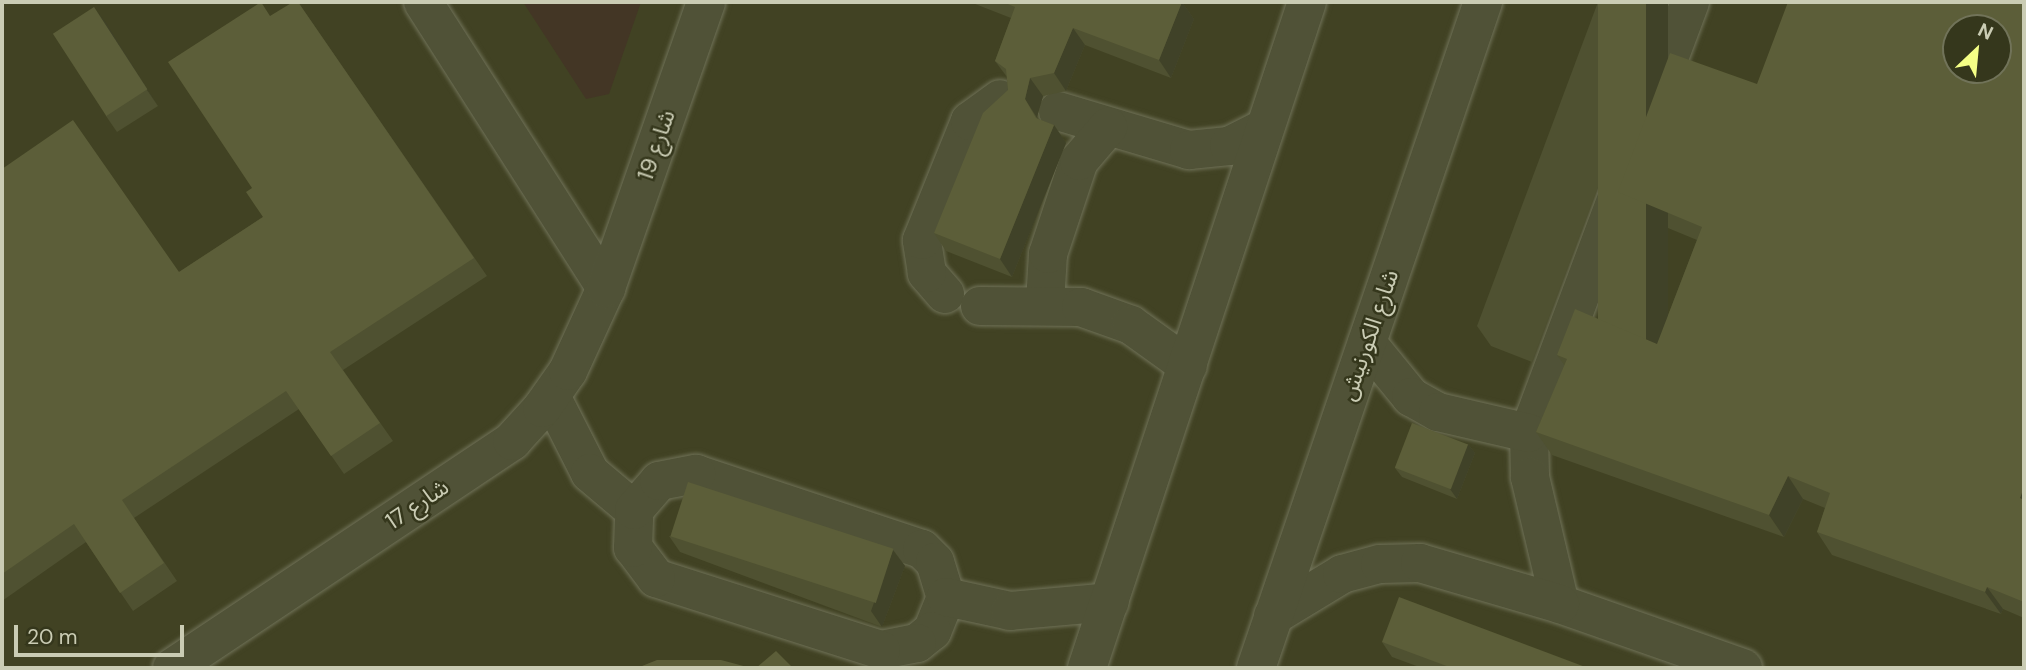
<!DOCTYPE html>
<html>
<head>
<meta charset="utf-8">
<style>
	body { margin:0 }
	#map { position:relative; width:2026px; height:670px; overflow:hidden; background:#414223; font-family:"DM Sans","Noto Sans Arabic",sans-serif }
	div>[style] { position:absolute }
	.green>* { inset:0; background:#433625 }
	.roads { filter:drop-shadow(0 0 2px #707258) drop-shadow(0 0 2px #707258) }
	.minor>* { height:38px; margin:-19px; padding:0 19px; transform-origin:19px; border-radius:19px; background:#505237 }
	.wall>* { inset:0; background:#4f5131 }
	.shaded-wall>* { inset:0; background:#404228; transform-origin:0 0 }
	.building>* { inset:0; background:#5c5e39; transform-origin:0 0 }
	span { translate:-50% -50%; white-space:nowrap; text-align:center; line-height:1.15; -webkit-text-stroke:5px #35371c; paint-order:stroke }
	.street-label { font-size:23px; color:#caccb4 }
	.frame { position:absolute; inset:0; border:4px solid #caccb4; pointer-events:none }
	.north { position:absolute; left:1942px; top:14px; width:70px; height:70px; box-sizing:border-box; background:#35371c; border:2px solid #717359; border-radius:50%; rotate:26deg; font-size:19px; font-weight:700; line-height:28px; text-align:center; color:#caccb4 }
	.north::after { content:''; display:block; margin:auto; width:24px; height:32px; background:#f5ff86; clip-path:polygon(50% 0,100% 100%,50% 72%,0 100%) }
	.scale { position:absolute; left:14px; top:625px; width:170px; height:32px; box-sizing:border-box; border:4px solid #caccb4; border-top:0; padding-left:9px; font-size:21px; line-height:24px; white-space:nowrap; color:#caccb4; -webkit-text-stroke:5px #35371c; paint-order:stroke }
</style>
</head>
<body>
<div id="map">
	<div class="green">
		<div style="clip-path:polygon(523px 2px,641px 2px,609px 94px,586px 99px)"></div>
	</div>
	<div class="roads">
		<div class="minor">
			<div style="left:423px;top:2px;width:340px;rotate:57.4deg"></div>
			<div style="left:1690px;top:2px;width:460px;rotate:110.5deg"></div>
			<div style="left:1529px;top:433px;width:44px;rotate:88.7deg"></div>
			<div style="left:1530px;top:477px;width:130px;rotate:76.7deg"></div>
			<div style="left:1560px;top:604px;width:194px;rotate:19.3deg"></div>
			<div style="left:1058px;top:111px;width:137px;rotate:16.6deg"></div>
			<div style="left:1189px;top:150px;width:40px;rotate:-5.7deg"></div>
			<div style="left:1229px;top:146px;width:40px;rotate:-26.6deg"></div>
			<div style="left:945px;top:294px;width:28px;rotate:-131deg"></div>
			<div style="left:927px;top:273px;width:33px;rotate:-99deg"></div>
			<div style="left:922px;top:240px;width:128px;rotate:-68deg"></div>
			<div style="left:970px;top:121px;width:37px;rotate:-36deg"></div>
			<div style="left:1045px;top:303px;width:49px;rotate:-86.5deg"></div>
			<div style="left:1048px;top:254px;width:98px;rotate:-71.6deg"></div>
			<div style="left:1079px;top:161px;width:45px;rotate:-49.5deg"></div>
			<div style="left:980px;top:306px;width:101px;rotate:0.6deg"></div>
			<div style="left:1081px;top:307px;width:53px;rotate:19.8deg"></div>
			<div style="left:1131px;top:325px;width:70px;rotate:35.7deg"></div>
			<div style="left:1367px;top:343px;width:70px;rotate:50.8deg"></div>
			<div style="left:1411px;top:397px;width:31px;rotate:29deg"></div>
			<div style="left:1438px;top:412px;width:93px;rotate:13deg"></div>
			<div style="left:551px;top:396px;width:86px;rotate:63.1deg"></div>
			<div style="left:590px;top:473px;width:57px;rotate:40.1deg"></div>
			<div style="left:696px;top:474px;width:238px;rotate:18.4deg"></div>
			<div style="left:922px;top:549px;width:18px;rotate:45deg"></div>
			<div style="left:935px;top:562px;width:37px;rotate:73deg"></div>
			<div style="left:946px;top:597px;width:37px;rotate:112deg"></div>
			<div style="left:932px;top:631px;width:19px;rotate:141deg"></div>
			<div style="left:917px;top:643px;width:37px;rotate:169deg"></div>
			<div style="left:881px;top:650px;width:236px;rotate:-162.3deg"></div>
			<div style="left:656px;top:578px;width:38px;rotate:-127deg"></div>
			<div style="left:633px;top:548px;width:38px;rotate:-88deg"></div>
			<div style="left:634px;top:510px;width:38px;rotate:-49deg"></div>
			<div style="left:659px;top:481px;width:38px;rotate:-11deg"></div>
			<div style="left:946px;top:597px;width:66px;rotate:12.3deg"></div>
			<div style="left:1010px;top:611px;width:100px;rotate:-5.1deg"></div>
			<div style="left:1273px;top:616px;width:81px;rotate:-31.3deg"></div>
			<div style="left:1342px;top:574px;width:39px;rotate:-15deg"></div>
			<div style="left:1380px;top:564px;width:40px;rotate:-1.4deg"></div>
			<div style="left:1420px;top:563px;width:146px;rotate:16.3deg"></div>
			<div style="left:172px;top:668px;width:409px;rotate:-33.7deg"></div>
			<div style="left:512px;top:441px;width:45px;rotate:-47.7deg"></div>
			<div style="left:542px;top:408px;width:45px;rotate:-54.9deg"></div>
			<div style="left:568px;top:371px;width:91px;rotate:-65.4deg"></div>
			<div style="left:606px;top:288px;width:303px;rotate:-70.7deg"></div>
			<div style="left:1087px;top:668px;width:701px;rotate:-71.72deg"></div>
			<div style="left:1256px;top:668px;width:704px;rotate:-71.18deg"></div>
		</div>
	</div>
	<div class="wall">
		<div style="clip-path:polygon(298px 2px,487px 276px,343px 370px,393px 441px,344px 474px,299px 409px,134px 518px,177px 581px,133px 611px,86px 542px,2px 601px,2px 169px,179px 272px,263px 217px,252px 188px,271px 16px)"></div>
		<div style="clip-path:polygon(970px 2px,1182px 2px,1194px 19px,1171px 78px,1085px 45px,1066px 91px,1043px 96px,1037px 117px,1038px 119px,1054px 125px,1066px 143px,1012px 277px,946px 251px,934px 233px,1008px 90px,1007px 77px,995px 61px,1011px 18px)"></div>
		<div style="clip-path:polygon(1598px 2px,1668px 2px,1532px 362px,1491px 346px,1477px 326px)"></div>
		<div style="clip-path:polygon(2024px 2px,2024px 618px,2003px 609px,2001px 614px,1832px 555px,1817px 532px,1825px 508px,1803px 499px,1784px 537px,1552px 455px,1536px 432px,1565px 366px,1557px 355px,1657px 344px,1697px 240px,1634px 214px,1618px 192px,1757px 84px)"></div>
		<div style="clip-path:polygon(94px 7px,158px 106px,117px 132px,106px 116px)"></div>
		<div style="clip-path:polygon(1468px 444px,1475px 453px,1457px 499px,1402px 477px,1395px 468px)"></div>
		<div style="clip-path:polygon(669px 536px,893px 550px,905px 566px,882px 627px,680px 552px)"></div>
		<div style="clip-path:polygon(1382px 642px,1588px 668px,1422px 668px,1392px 657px)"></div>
	</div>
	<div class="shaded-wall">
		<div style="clip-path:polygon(1182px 2px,1194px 19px,1171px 78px,1159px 60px)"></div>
		<div style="left:1646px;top:2px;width:22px;height:363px"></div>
		<div style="clip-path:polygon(94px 7px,106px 23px,158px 106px,147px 90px)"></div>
		<div style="clip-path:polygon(1073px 28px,1085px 45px,1066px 91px,1054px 73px)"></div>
		<div style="clip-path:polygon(1030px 78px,1043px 96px,1037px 117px,1048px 135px,1025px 99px)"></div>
		<div style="clip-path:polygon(1054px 125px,1066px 143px,1012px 277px,1000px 259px)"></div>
		<div style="clip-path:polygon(1468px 444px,1475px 453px,1457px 499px,1450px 489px)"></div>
		<div style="clip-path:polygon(1788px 476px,1803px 499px,1784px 537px,1769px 515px)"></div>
		<div style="clip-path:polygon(2024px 487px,2024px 504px,2020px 498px)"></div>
		<div style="clip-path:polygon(893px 550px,905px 566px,882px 627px,871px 611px)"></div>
		<div style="clip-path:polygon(1987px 587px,2003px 609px,2001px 614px,1985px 592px)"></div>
	</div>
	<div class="building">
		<div style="clip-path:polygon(261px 2px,270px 16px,293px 2px,298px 2px,474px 258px,330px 352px,380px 423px,331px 456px,286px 391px,122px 500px,164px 563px,120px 593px,74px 524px,2px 574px,2px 169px,73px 120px,179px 272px,263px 217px,246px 192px,252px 188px,168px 62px)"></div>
		<div style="clip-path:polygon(1003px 2px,1182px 2px,1159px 60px,1073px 28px,1054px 73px,1030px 78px,1025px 99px,1036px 118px,1054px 125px,1000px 259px,934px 233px,983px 113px,1008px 90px,1006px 69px,995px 61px,1015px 7px)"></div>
		<div style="left:1598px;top:2px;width:48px;height:346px"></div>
		<div style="clip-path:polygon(evenodd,1788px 2px,2024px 2px,2024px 487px,2020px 498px,2024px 500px,2024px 602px,1987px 587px,1985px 592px,1817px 532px,1830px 493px,1788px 476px,1769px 515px,1536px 432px,1567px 359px,1557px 355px,1575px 309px,1657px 344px,1702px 227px,1618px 192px,1670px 53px,1757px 84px,1788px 2px,1956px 28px,1998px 28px,1998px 70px,1956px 70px,1956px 28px)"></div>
		<div style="left:94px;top:7px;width:98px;height:49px;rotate:57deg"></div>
		<div style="left:1412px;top:423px;width:60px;height:48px;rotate:21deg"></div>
		<div style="left:688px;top:482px;width:216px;height:57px;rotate:18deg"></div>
		<div style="clip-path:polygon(1399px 597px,1588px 668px,1452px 668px,1382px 642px)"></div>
		<div style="clip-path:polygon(776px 651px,793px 668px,756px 668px)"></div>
		<div style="clip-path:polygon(657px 660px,721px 660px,751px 668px,637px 668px)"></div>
	</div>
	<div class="street-label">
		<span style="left:656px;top:145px;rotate:-71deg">شارع 19</span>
		<span style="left:1369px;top:335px;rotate:-71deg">شارع الكورنيش</span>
		<span style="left:417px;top:504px;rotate:-34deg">شارع 17</span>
	</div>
	<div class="frame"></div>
	<div class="north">N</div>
	<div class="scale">20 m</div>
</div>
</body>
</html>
